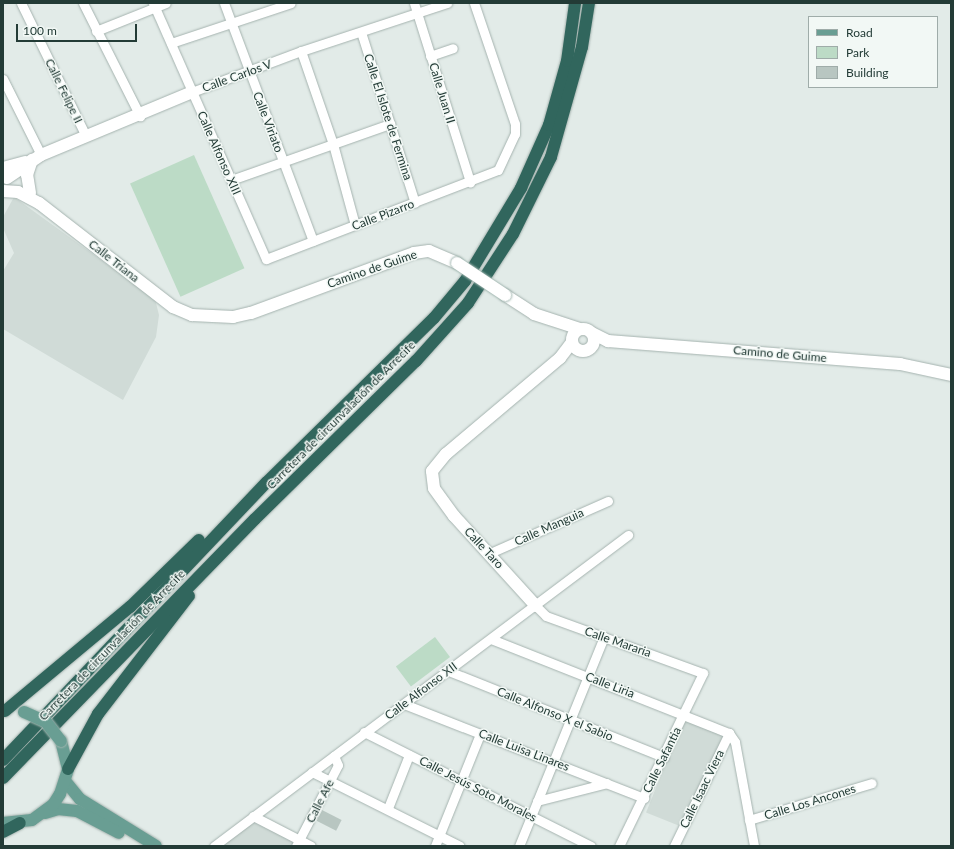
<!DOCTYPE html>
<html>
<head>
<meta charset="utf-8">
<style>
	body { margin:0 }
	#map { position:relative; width:954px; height:849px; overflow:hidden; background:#e2ebe8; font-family:Lato,sans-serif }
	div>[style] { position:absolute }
	.built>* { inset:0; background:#d0dbd7; transform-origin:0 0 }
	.green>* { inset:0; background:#bcdbc6; transform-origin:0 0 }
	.building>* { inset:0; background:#b8c6c1; transform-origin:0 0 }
	.roads { filter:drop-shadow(0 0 1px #a5b3af) drop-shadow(0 0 1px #a5b3af) }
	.street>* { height:9px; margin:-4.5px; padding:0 4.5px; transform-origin:4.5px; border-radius:4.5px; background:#fff }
	.secondary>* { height:12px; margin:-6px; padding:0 6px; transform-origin:6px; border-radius:6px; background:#fff }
	.secondary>.ring { margin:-6px; padding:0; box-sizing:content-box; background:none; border:12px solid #fff; border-radius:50% }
	.primary>* { height:12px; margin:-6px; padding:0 6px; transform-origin:6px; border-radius:6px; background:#699e93 }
	.highway>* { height:12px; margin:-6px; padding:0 6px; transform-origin:6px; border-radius:6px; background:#31665d }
	.bridges { filter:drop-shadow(0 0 1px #a1b6b0) drop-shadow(0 0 1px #a1b6b0) }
	.secondary-bridge>* { height:12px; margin:-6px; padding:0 6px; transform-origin:6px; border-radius:6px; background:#fff }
	.primary-bridge>* { height:12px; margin:-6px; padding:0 6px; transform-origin:6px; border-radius:6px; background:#699e93 }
	span { translate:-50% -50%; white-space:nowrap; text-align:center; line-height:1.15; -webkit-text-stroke:3px #f2f8f5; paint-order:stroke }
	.street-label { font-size:12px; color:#233b36 }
	.frame { position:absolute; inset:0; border:4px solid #233b36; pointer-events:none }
	.legend { position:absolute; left:808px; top:16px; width:130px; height:72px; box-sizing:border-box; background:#f2f8f5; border:1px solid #9faca9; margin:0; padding:5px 7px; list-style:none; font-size:12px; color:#233b36 }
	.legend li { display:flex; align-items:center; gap:8px; height:20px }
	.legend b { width:20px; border:1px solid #9faca9 }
	.scale { position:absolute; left:16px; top:24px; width:121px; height:18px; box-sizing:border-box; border:2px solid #233b36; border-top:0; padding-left:5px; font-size:12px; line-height:14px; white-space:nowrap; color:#233b36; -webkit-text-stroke:3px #f2f8f5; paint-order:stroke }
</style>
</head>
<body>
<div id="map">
	<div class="built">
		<div style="clip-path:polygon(14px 197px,155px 299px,159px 315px,156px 337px,123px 400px,3px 329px,3px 271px,14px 253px,3px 228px,3px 217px)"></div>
		<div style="left:685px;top:716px;width:45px;height:104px;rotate:22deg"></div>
		<div style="clip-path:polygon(254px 819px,307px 846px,217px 846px)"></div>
	</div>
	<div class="green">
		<div style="left:194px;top:155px;width:124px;height:70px;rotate:66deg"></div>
		<div style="left:435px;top:637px;width:25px;height:49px;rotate:53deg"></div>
	</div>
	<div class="building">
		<div style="left:322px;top:810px;width:22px;height:12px;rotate:27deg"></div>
	</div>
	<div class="roads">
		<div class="street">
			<div style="left:21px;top:3px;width:148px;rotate:64deg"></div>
			<div style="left:83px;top:3px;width:127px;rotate:63.2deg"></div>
			<div style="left:153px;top:3px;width:280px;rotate:66.2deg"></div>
			<div style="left:266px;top:259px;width:248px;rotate:-21deg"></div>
			<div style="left:498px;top:170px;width:40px;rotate:-65deg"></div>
			<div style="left:515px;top:134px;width:10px;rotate:-90deg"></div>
			<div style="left:515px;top:124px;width:128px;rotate:-108.7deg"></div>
			<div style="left:224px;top:3px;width:254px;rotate:69.5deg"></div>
			<div style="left:414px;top:3px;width:188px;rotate:72.6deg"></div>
			<div style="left:96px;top:31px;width:75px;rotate:-21.8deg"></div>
			<div style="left:361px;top:32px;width:179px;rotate:72.5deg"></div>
			<div style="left:171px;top:43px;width:126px;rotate:-18.4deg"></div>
			<div style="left:301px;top:51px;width:98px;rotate:71deg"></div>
			<div style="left:333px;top:144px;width:84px;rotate:74.8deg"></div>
			<div style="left:430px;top:56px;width:24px;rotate:-19deg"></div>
			<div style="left:3px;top:79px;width:85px;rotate:63.4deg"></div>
			<div style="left:192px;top:92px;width:116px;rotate:-20.6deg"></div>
			<div style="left:301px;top:51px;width:154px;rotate:-18.2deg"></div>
			<div style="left:231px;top:180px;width:169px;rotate:-19.4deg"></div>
			<div style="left:490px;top:553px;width:129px;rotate:-23.8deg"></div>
			<div style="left:536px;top:606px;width:14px;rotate:45deg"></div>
			<div style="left:546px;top:616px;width:167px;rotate:20deg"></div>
			<div style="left:703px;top:673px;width:192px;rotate:115.9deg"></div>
			<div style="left:491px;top:639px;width:256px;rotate:21.6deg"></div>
			<div style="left:446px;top:670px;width:235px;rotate:21.8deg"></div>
			<div style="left:404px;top:704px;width:258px;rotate:21.4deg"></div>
			<div style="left:364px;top:732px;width:254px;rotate:26.7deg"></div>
			<div style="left:729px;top:733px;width:11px;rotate:56deg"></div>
			<div style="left:735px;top:742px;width:106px;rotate:79.6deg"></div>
			<div style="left:312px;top:772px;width:165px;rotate:26.6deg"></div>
			<div style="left:537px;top:801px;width:72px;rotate:-14.4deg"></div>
			<div style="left:388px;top:808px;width:57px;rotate:-68.4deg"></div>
			<div style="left:253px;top:816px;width:65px;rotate:27.3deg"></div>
			<div style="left:749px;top:820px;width:128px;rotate:-16.7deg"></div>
			<div style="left:214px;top:846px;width:518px;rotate:-36.91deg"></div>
			<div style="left:296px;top:846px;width:91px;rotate:-62.6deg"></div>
			<div style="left:338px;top:765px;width:10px;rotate:-114deg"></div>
			<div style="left:435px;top:846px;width:121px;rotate:-68.1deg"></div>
			<div style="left:519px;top:846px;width:226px;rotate:-67.9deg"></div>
			<div style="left:674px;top:846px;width:126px;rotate:-64deg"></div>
		</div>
		<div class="secondary">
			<div style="left:3px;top:168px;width:23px;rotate:-15deg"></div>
			<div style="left:7px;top:178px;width:41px;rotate:-34.1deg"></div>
			<div style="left:41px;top:155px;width:164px;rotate:-22.6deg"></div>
			<div style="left:3px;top:191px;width:15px;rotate:4deg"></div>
			<div style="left:18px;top:192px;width:24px;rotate:28deg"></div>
			<div style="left:39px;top:203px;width:170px;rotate:37.8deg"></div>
			<div style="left:173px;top:307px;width:21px;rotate:23deg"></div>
			<div style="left:192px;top:315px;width:41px;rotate:2.8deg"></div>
			<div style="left:233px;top:317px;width:18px;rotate:-13deg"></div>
			<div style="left:251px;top:313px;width:174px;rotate:-20.2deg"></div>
			<div style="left:414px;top:253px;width:15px;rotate:-8deg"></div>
			<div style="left:429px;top:251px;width:30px;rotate:23deg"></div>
			<div style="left:30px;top:193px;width:18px;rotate:-99deg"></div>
			<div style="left:27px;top:175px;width:16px;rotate:-72deg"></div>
			<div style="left:505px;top:295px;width:35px;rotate:33deg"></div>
			<div style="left:534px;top:314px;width:48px;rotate:18.1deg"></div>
			<div class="ring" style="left:572px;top:329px;width:10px;height:10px"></div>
			<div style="left:592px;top:333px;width:18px;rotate:27deg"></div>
			<div style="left:608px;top:341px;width:293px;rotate:4.5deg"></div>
			<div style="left:900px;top:364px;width:52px;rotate:12.2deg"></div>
			<div style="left:536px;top:606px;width:122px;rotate:-132.3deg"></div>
			<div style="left:454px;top:516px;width:34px;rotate:-126deg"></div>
			<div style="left:434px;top:488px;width:17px;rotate:-97deg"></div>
			<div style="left:432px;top:471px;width:22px;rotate:-51deg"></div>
			<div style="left:446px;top:454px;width:149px;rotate:-40.1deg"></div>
			<div style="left:560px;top:358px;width:20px;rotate:-53deg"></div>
		</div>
		<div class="primary">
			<div style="left:66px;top:782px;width:22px;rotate:51deg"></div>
			<div style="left:80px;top:799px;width:89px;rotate:31.7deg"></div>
			<div style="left:45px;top:813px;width:14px;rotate:-17deg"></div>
			<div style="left:58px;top:809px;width:19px;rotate:6deg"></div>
			<div style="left:77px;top:811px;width:47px;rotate:27.6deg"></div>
			<div style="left:3px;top:823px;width:29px;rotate:-6deg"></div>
			<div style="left:32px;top:820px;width:26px;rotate:-36deg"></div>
			<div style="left:53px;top:805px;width:13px;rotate:-58deg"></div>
			<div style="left:60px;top:794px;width:26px;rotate:-72deg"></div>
			<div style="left:68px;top:769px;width:29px;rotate:-104deg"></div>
		</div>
		<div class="highway">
			<div style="left:5px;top:711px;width:163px;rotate:-39.8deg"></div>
			<div style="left:130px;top:607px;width:96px;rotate:-44.2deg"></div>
			<div style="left:3px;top:760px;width:383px;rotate:-46.5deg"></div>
			<div style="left:267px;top:482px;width:234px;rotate:-44.5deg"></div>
			<div style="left:434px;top:318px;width:48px;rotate:-50deg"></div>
			<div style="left:465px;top:281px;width:109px;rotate:-58.9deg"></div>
			<div style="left:521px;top:188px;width:69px;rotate:-66deg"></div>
			<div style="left:549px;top:125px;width:66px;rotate:-74.3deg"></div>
			<div style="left:567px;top:61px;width:59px;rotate:-82.1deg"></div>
			<div style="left:68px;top:769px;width:63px;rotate:-61.4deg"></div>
			<div style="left:98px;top:714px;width:149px;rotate:-52.4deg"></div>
			<div style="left:3px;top:778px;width:361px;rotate:-45.8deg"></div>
			<div style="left:255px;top:519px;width:226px;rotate:-44.5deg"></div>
			<div style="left:416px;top:361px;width:78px;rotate:-48.1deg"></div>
			<div style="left:468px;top:303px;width:82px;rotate:-56.9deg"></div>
			<div style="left:513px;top:234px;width:86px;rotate:-63.7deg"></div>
			<div style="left:551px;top:157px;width:114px;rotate:-74.3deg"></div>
			<div style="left:582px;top:47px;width:45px;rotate:-81deg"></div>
			<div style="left:3px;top:832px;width:19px;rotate:-28deg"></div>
		</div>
	</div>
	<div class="bridges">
		<div class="secondary-bridge">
			<div style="left:457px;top:263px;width:58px;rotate:33.7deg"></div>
		</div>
		<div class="primary-bridge">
			<div style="left:24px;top:712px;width:24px;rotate:24deg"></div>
			<div style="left:46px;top:722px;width:24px;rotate:52deg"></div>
		</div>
	</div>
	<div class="street-label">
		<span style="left:237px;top:76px;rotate:-20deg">Calle Carlos V</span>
		<span style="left:64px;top:91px;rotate:64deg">Calle Felipe II</span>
		<span style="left:442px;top:93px;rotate:73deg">Calle Juan II</span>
		<span style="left:388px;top:117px;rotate:72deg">Calle El Islote de Fermina</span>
		<span style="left:268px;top:122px;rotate:69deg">Calle Viriato</span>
		<span style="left:219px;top:153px;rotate:66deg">Calle Alfonso XIII</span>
		<span style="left:383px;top:215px;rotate:-21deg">Calle Pizarro</span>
		<span style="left:114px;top:261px;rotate:38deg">Calle Triana</span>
		<span style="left:372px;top:269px;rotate:-19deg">Camino de Guime</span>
		<span style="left:780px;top:354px;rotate:5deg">Camino de Guime</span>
		<span style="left:341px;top:415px;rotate:-45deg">Carretera de circunvalación de Arrecife</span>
		<span style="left:549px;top:527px;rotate:-24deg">Calle Manguia</span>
		<span style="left:484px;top:548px;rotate:47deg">Calle Taro</span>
		<span style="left:618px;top:642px;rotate:19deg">Calle Mararia</span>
		<span style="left:112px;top:645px;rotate:-46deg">Carretera de circunvalación de Arrecife</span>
		<span style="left:610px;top:685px;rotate:21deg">Calle Liria</span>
		<span style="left:421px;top:691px;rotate:-37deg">Calle Alfonso XII</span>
		<span style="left:555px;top:714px;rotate:22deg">Calle Alfonso X el Sabio</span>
		<span style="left:524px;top:750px;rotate:21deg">Calle Luisa Linares</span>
		<span style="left:662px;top:760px;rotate:-64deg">Calle Safantia</span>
		<span style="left:478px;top:789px;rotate:27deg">Calle Jesús Soto Morales</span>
		<span style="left:702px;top:789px;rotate:-64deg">Calle Isaac Viera</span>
		<span style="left:320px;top:801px;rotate:-63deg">Calle Afe</span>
		<span style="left:810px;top:802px;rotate:-17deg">Calle Los Ancones</span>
	</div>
	<div class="frame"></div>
	<ul class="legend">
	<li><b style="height:5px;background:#699e93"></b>Road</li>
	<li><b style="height:11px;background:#bcdbc6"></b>Park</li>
	<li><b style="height:11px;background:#b8c6c1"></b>Building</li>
	</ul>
	<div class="scale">100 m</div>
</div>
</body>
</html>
